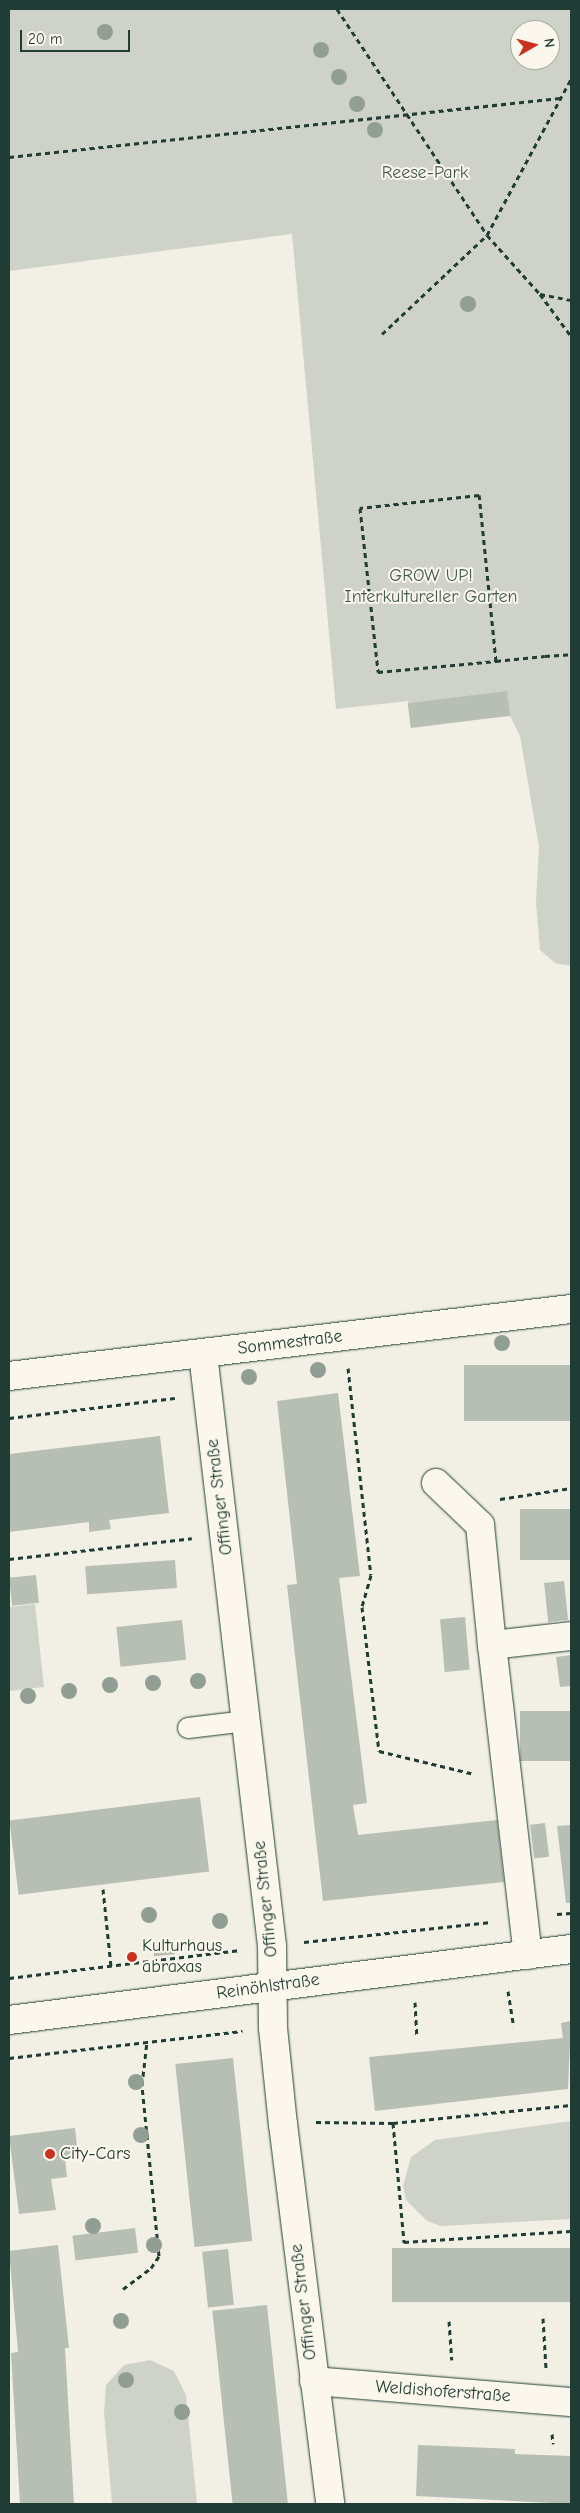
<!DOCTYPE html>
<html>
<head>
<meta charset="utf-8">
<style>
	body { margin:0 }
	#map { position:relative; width:580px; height:2513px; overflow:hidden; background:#f2f0e5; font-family:"Comic Neue",sans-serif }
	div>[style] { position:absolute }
	.green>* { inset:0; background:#cfd2c8 }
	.building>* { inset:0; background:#b7beb3; transform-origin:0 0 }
	.path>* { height:3px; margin-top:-1.5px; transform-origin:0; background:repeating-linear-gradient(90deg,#1f3d34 0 5px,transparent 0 9px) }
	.roads { filter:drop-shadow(0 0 1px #1f3d34) drop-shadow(0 0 1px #1f3d34) }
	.lane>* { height:20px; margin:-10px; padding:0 10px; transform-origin:10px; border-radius:10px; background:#fbf7ec }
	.street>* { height:28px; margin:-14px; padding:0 14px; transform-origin:14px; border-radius:14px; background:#fbf7ec }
	.secondary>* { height:28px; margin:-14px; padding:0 14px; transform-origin:14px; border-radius:14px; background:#fbf7ec }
	.trees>* { width:16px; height:16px; margin:-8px; border-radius:50%; background:#919e94 }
	.dots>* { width:14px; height:14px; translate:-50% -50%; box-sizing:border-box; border:2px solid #fbf7ec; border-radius:50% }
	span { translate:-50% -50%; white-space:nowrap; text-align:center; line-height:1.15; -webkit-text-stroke:4px #fbf7ec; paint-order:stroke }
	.park-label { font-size:18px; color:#425b52 }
	.street-label { font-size:18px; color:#1f3d34 }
	.poi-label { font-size:18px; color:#1f3d34 }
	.left { translate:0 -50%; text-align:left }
	.frame { position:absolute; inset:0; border:10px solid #1f3d34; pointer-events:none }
	.north { position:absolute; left:510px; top:20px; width:50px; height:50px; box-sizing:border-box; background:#fbf7ec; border:1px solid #a3ada2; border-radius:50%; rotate:82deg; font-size:14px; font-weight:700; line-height:20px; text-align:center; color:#1f3d34 }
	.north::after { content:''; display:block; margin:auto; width:18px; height:22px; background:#c8321e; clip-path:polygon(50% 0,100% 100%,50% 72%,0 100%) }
	.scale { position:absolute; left:20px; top:30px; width:110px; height:22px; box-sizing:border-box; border:2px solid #1f3d34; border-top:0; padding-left:6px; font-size:15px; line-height:18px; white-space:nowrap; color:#1f3d34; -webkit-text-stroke:4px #fbf7ec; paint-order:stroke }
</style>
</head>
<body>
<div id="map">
	<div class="green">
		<div style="clip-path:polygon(evenodd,9px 9px,571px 9px,571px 966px,555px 963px,540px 950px,536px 902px,539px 847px,520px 736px,510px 716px,411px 726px,408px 701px,336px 709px,292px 234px,9px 271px,9px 9px,520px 30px,550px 30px,550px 60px,520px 60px,520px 30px)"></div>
		<div style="clip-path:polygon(35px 1604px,44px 1687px,9px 1691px,9px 1607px)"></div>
		<div style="clip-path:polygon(571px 2121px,571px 2219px,441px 2226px,427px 2221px,406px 2200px,403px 2186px,411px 2157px,435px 2140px)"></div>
		<div style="clip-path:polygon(150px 2360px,174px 2371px,186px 2395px,197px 2504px,112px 2504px,104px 2413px,106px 2385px,124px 2365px)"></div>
	</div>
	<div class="building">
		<div style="left:507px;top:691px;width:25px;height:100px;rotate:83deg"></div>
		<div style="left:571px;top:1365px;width:56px;height:107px;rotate:90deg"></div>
		<div style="clip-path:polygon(338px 1393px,360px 1576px,339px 1578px,367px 1803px,353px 1805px,358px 1835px,497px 1820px,504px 1882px,323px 1901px,287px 1585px,297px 1584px,277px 1401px)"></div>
		<div style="clip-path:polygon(160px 1436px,169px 1513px,109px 1520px,111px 1529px,89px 1532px,89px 1522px,9px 1532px,9px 1454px)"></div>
		<div style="left:571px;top:1509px;width:51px;height:51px;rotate:90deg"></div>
		<div style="left:175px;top:1560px;width:28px;height:90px;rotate:86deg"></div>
		<div style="left:36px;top:1575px;width:28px;height:27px;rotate:84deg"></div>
		<div style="left:564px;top:1581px;width:39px;height:20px;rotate:84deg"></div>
		<div style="left:465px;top:1617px;width:53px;height:25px;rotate:85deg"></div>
		<div style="left:182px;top:1620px;width:40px;height:66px;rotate:84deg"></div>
		<div style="clip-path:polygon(571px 1655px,571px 1686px,560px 1687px,556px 1657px)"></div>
		<div style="left:571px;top:1711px;width:50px;height:51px;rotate:90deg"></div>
		<div style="left:200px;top:1797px;width:75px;height:192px;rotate:83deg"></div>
		<div style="left:545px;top:1823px;width:34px;height:15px;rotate:83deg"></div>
		<div style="clip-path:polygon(571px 1825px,571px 1903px,566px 1903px,557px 1826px)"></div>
		<div style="left:174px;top:1944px;width:10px;height:21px;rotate:84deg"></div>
		<div style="clip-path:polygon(571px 2021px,568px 2089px,375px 2111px,369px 2057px,563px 2038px,561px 2023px)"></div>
		<div style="left:233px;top:2058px;width:184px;height:58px;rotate:84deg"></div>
		<div style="clip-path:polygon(75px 2128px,78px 2157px,65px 2159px,67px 2177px,51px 2179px,56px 2210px,19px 2214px,9px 2136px)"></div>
		<div style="left:135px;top:2228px;width:25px;height:63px;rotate:83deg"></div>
		<div style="clip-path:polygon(58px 2245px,69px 2348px,65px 2348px,74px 2504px,20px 2504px,11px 2353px,18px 2352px,9px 2251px)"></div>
		<div style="left:571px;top:2248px;width:54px;height:179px;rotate:90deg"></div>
		<div style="left:228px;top:2249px;width:56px;height:26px;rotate:84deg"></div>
		<div style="left:267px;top:2305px;width:200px;height:55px;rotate:84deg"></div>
		<div style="clip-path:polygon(418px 2445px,515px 2449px,515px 2454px,571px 2456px,571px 2504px,416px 2496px)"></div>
	</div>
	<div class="path">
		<div style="left:337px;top:9px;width:271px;rotate:56.4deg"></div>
		<div style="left:487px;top:235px;width:79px;rotate:48.1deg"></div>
		<div style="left:540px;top:294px;width:32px;rotate:11deg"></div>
		<div style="left:9px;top:157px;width:554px;rotate:-6.11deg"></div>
		<div style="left:540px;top:294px;width:52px;rotate:53.6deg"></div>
		<div style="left:382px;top:334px;width:144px;rotate:-43.3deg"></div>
		<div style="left:487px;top:235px;width:177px;rotate:-61.7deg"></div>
		<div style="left:496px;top:661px;width:167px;rotate:-95.8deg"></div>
		<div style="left:479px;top:495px;width:120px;rotate:173.8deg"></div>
		<div style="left:360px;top:508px;width:165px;rotate:83.7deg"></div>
		<div style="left:378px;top:672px;width:119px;rotate:-5.3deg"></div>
		<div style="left:496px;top:661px;width:49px;rotate:-5.8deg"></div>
		<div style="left:545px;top:656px;width:26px;rotate:-4deg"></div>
		<div style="left:348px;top:1368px;width:208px;rotate:83.7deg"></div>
		<div style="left:371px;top:1575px;width:33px;rotate:106deg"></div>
		<div style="left:362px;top:1607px;width:145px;rotate:83.3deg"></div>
		<div style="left:379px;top:1751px;width:98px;rotate:13.6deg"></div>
		<div style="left:9px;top:1418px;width:167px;rotate:-6.9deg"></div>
		<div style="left:500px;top:1499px;width:72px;rotate:-8.8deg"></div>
		<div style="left:9px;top:1559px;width:184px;rotate:-6.5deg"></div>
		<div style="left:103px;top:1889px;width:78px;rotate:84.1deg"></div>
		<div style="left:557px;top:1914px;width:14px;rotate:-4deg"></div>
		<div style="left:304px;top:1942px;width:188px;rotate:-6.1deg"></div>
		<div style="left:9px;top:1978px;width:233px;rotate:-6.9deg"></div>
		<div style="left:508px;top:1991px;width:36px;rotate:81deg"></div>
		<div style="left:415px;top:2002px;width:34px;rotate:87deg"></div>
		<div style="left:9px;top:2058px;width:235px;rotate:-6.6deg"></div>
		<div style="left:316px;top:2122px;width:77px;rotate:0.7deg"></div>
		<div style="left:393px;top:2123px;width:179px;rotate:-5.8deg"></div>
		<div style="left:393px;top:2123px;width:120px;rotate:84.7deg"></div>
		<div style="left:404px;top:2242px;width:167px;rotate:-3.8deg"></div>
		<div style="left:123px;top:2289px;width:35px;rotate:-37deg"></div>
		<div style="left:151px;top:2268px;width:14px;rotate:-56deg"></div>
		<div style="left:159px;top:2256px;width:172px;rotate:-95.7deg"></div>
		<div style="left:142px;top:2085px;width:44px;rotate:-83.5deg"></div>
		<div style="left:543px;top:2318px;width:50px;rotate:86.6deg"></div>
		<div style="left:449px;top:2321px;width:39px;rotate:86deg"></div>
		<div style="left:552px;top:2434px;width:10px;rotate:84deg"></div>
	</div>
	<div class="roads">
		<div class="lane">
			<div style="left:188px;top:1728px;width:59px;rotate:-6.8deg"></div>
		</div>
		<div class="street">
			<div style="left:203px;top:1354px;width:596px;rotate:83.35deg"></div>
			<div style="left:272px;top:1946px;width:82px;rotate:89.3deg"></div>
			<div style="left:273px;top:2028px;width:97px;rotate:84.1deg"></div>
			<div style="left:283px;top:2124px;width:383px;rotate:82.9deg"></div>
			<div style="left:9px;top:1376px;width:566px;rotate:-6.8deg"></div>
			<div style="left:436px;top:1483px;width:61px;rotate:43.7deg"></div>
			<div style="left:480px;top:1525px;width:121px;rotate:84.3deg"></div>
			<div style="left:492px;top:1645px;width:80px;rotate:-6.5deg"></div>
			<div style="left:492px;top:1645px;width:312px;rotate:83.4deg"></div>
			<div style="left:314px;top:2381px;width:258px;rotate:4.7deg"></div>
		</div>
		<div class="secondary">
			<div style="left:9px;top:2020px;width:566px;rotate:-7.2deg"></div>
		</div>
	</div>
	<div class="trees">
		<div style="left:105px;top:32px"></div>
		<div style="left:321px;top:50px"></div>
		<div style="left:339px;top:77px"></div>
		<div style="left:357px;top:104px"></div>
		<div style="left:375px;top:130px"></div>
		<div style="left:468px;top:304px"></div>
		<div style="left:502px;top:1343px"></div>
		<div style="left:318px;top:1370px"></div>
		<div style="left:249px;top:1377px"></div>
		<div style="left:198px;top:1681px"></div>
		<div style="left:153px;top:1683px"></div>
		<div style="left:110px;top:1685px"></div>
		<div style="left:69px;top:1691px"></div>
		<div style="left:28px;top:1696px"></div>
		<div style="left:149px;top:1915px"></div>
		<div style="left:220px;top:1921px"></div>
		<div style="left:136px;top:2082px"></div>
		<div style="left:141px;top:2135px"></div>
		<div style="left:93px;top:2226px"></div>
		<div style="left:154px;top:2245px"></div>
		<div style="left:121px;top:2321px"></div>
		<div style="left:126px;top:2380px"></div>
		<div style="left:182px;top:2412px"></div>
	</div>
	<div class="dots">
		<div style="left:132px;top:1957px;background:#c8321e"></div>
		<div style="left:50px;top:2154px;background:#c8321e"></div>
	</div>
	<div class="park-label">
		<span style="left:425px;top:173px">Reese-Park</span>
		<span style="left:431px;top:587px">GROW UP!<br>Interkultureller Garten</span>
	</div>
	<div class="street-label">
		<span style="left:290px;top:1343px;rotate:-7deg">Sommestraße</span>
		<span style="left:220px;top:1497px;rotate:-97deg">Offinger Straße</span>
		<span style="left:266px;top:1899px;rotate:-96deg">Offinger Straße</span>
		<span style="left:268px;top:1987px;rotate:-8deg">Reinöhlstraße</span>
		<span style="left:304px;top:2302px;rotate:-97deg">Offinger Straße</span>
		<span style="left:443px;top:2392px;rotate:4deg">Weldishoferstraße</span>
	</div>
	<div class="poi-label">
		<span class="left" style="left:142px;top:1957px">Kulturhaus<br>abraxas</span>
		<span class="left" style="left:60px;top:2154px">City-Cars</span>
	</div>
	<div class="frame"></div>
	<div class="north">N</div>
	<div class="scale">20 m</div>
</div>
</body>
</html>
